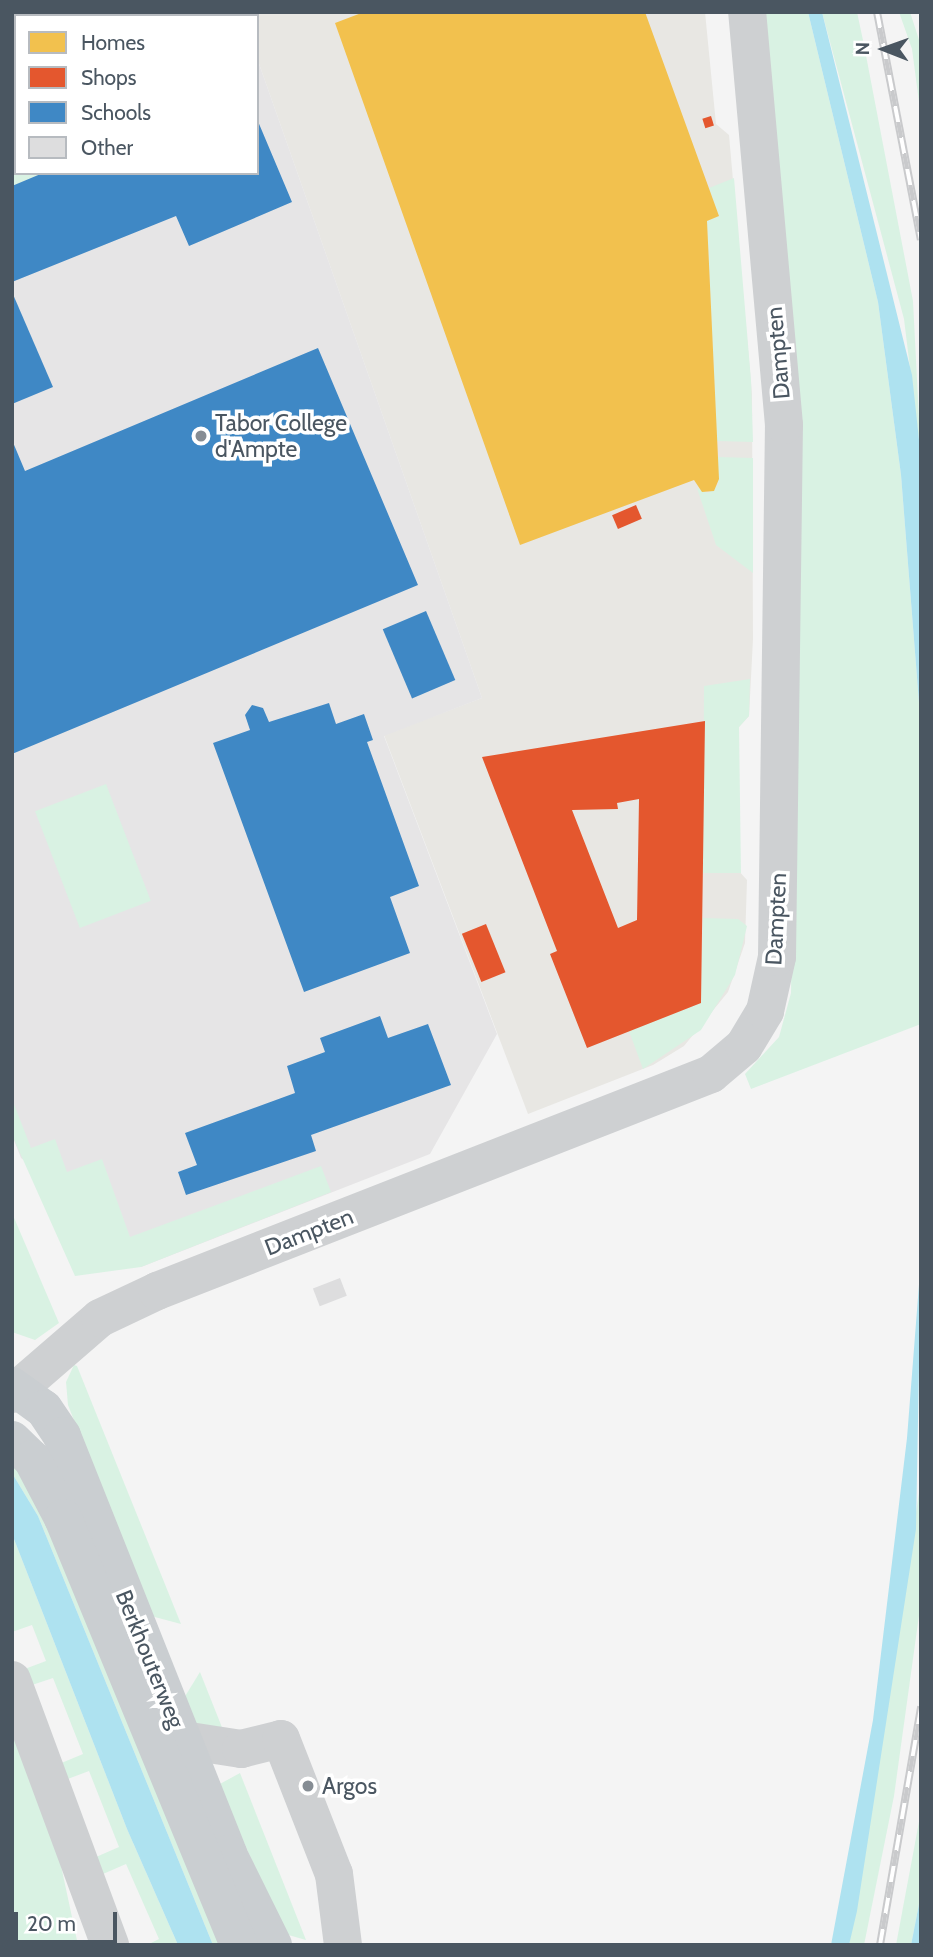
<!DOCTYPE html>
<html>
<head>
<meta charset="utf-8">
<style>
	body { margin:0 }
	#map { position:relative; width:933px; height:1957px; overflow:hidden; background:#f4f4f4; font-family:Cabin,sans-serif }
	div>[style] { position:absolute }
	.commercial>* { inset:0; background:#e8e7e3 }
	.education>* { inset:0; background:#e6e5e6 }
	.green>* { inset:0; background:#d9f2e3; transform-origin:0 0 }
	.water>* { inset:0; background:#aee2f0 }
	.homes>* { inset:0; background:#f2c14e }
	.shops>* { inset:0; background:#e4572e; transform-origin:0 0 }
	.schools>* { inset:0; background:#3f88c5; transform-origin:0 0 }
	.building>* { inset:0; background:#ddddde; transform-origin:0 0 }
	.minor>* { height:38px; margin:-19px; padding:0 19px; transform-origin:19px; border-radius:19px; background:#ced0d2 }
	.major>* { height:38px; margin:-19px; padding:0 19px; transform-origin:19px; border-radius:19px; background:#caced1 }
	.rail>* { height:8px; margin-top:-4px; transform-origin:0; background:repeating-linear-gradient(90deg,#fff 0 16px,#c9cacc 0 32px); box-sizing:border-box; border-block:2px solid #c9cacc }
	.dots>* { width:19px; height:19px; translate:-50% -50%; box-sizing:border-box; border:4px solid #fff; border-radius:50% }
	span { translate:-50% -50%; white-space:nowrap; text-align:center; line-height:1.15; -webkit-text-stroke:7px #fff; paint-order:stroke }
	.street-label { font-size:23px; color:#4a5661 }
	.poi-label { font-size:23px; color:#4a5661 }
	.left { translate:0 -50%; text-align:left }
	.frame { position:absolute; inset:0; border:14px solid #4a5661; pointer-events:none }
	.legend { position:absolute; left:14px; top:14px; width:245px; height:161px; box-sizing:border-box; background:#fff; border:2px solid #b7bbc0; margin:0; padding:9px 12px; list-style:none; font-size:21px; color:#4a5661 }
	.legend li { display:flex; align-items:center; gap:14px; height:35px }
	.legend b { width:35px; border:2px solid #b7bbc0 }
	.north { position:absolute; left:849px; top:14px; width:70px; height:70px; -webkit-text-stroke:5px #fff; paint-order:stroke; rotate:271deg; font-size:19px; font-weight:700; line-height:28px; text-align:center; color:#4a5661 }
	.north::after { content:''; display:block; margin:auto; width:24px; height:32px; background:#4a5661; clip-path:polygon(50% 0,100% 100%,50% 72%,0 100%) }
	.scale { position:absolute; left:14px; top:1912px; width:103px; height:32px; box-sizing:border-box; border:4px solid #4a5661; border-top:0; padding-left:9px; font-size:21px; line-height:24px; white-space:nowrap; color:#4a5661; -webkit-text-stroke:5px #fff; paint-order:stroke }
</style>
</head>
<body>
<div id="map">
	<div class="commercial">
		<div style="clip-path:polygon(241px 12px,705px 12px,716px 124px,729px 135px,752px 394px,753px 639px,749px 716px,739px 727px,737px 869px,747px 880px,745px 943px,728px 992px,684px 1046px,653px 1065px,528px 1114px,384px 735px,482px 698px,257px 58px,257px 16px)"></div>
	</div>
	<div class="education">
		<div style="clip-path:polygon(12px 12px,71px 12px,16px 16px,12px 32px)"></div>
		<div style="clip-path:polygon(257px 58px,482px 698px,384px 736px,497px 1034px,430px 1154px,141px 1267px,130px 1237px,21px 1158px,12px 1135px,12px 84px,16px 173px,257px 173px)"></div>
	</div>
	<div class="green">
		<div style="clip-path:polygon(762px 12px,808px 12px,878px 302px,901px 475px,921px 728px,921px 1024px,751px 1089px,745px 1074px,779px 1037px,791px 993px,798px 464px)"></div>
		<div style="clip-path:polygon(822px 12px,857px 12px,864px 45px,913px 301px,921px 458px,904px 319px)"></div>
		<div style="clip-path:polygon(899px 12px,910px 12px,921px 46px,921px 117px,912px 49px)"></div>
		<div style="clip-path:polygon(16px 83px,16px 173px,43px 173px,12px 186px)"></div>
		<div style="clip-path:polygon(734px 178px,751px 380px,753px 442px,717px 441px,707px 221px,719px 216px,709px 188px)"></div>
		<div style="clip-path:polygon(717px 457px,753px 458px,753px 573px,716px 545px,697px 488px,708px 493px,718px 485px)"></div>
		<div style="clip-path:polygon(750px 679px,749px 716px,739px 727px,741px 873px,703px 873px,704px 686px)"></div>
		<div style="left:106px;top:784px;width:125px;height:76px;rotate:69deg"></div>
		<div style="clip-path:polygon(703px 918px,738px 919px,747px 926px,735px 975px,701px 1030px,643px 1069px,629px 1031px,701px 1003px)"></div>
		<div style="clip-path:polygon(12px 1099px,31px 1148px,55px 1139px,67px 1172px,102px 1159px,130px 1237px,321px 1166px,331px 1192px,141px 1267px,75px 1276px,12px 1135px)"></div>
		<div style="clip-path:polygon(12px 1213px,59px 1323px,35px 1340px,12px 1332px)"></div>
		<div style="clip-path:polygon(74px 1365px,77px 1366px,181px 1624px,151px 1616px,68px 1405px,66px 1382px)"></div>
		<div style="clip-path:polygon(12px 1459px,22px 1468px,227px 1945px,213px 1945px,38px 1516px,12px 1473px)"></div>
		<div style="clip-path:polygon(921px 1480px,921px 1601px,894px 1796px,864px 1945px,849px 1945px)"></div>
		<div style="clip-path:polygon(12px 1534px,127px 1829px,178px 1945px,147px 1945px,159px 1939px,126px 1864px,103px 1874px,96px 1857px,119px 1847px,89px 1771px,65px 1780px,59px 1764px,83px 1754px,53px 1678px,29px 1686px,22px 1670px,46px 1661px,32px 1625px,12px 1632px)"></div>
		<div style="clip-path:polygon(200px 1672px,227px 1740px,198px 1734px,184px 1698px)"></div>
		<div style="clip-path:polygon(12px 1733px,57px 1847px,78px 1945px,12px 1945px)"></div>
		<div style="clip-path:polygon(240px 1773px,306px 1940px,285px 1934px,218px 1785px)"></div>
		<div style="clip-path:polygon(921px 1811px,921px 1894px,911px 1945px,896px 1945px)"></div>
	</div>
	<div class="water">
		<div style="clip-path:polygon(808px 12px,822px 12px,912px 375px,921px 458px,921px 728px,901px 475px,878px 302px)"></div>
		<div style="clip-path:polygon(921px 1259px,916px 1529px,857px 1911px,849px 1945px,831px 1945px,873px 1720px,907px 1438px)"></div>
		<div style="clip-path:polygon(12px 1473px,38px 1516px,213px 1945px,178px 1945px,127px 1829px,12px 1534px)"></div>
		<div style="clip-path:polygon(921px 1894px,921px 1945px,911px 1945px)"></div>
	</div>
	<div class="homes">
		<div style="clip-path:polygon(364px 12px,645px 12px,719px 216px,707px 221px,719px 479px,714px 491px,702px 492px,694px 480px,520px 545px,335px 23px)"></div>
	</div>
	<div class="shops">
		<div style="left:711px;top:116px;width:10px;height:9px;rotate:73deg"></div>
		<div style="left:636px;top:505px;width:15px;height:26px;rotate:67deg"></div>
		<div style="clip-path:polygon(evenodd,705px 721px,701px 1003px,587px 1048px,550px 954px,557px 951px,482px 757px,705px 721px,639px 799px,637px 920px,618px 928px,572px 810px,618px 809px,617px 803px,639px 799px)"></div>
		<div style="left:486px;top:924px;width:52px;height:26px;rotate:68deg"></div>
	</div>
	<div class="schools">
		<div style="clip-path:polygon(257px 119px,292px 202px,189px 246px,176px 216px,12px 282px,12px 186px,43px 173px,257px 173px)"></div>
		<div style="clip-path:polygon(12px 292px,53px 387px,12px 404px)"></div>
		<div style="clip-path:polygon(318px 348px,418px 585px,12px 754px,12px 440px,25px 471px)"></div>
		<div style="left:426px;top:611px;width:75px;height:47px;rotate:67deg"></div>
		<div style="clip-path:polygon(329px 703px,336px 724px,364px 714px,373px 740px,367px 742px,419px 886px,390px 897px,410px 953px,304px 992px,213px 743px,250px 730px,245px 715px,252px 705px,263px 708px,269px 722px)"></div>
		<div style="clip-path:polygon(380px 1016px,388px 1038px,428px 1024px,451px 1085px,311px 1135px,316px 1151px,186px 1195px,178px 1172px,197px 1165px,185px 1133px,295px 1093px,287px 1066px,325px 1052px,320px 1038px)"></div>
	</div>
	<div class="building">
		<div style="left:340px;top:1278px;width:19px;height:29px;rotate:69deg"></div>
	</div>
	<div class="minor">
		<div style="left:120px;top:16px;width:10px;rotate:-24deg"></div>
		<div style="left:12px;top:55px;width:4px;rotate:-14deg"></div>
		<div style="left:12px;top:1394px;width:116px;rotate:-40.8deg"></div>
		<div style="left:100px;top:1318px;width:63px;rotate:-25.3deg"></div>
		<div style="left:157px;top:1291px;width:595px;rotate:-21.39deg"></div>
		<div style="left:711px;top:1074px;width:43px;rotate:-40.3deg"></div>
		<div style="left:744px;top:1046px;width:41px;rotate:-59deg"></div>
		<div style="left:765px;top:1011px;width:55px;rotate:-77.5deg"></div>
		<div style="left:777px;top:957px;width:532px;rotate:-89.25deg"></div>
		<div style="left:784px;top:425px;width:415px;rotate:-95.1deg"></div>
		<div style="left:12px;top:1680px;width:283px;rotate:69.7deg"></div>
		<div style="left:183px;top:1740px;width:59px;rotate:8.8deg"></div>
		<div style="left:241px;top:1749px;width:41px;rotate:-14deg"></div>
		<div style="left:281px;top:1739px;width:145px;rotate:68.6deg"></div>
		<div style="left:334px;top:1874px;width:72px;rotate:82.8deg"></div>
	</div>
	<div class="major">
		<div style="left:12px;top:1386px;width:39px;rotate:36deg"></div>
		<div style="left:44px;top:1409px;width:32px;rotate:56deg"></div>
		<div style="left:62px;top:1436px;width:450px;rotate:68.3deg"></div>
		<div style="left:228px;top:1854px;width:102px;rotate:63.7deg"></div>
		<div style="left:12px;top:1440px;width:28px;rotate:44deg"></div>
		<div style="left:32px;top:1459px;width:67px;rotate:62.3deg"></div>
		<div style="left:63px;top:1518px;width:462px;rotate:67.6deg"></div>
	</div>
	<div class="rail">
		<div style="left:877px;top:12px;width:232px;rotate:79.1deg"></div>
		<div style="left:880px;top:1945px;width:242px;rotate:-80.2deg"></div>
	</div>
	<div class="dots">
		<div style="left:201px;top:436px;background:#868d94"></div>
		<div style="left:308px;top:1786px;background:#868d94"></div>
	</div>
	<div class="street-label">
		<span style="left:778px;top:353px;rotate:-95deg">Dampten</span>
		<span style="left:776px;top:919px;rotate:-87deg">Dampten</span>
		<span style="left:309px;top:1232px;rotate:-21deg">Dampten</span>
		<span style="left:150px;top:1659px;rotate:68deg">Berkhouterweg</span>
	</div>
	<div class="poi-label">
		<span class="left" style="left:215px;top:436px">Tabor College<br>d'Ampte</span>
		<span class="left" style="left:322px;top:1786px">Argos</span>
	</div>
	<div class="frame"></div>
	<ul class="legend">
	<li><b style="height:19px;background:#f2c14e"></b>Homes</li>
	<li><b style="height:19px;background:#e4572e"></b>Shops</li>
	<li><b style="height:19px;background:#3f88c5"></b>Schools</li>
	<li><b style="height:19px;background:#ddddde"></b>Other</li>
	</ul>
	<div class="north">N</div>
	<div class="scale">20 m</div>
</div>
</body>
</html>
